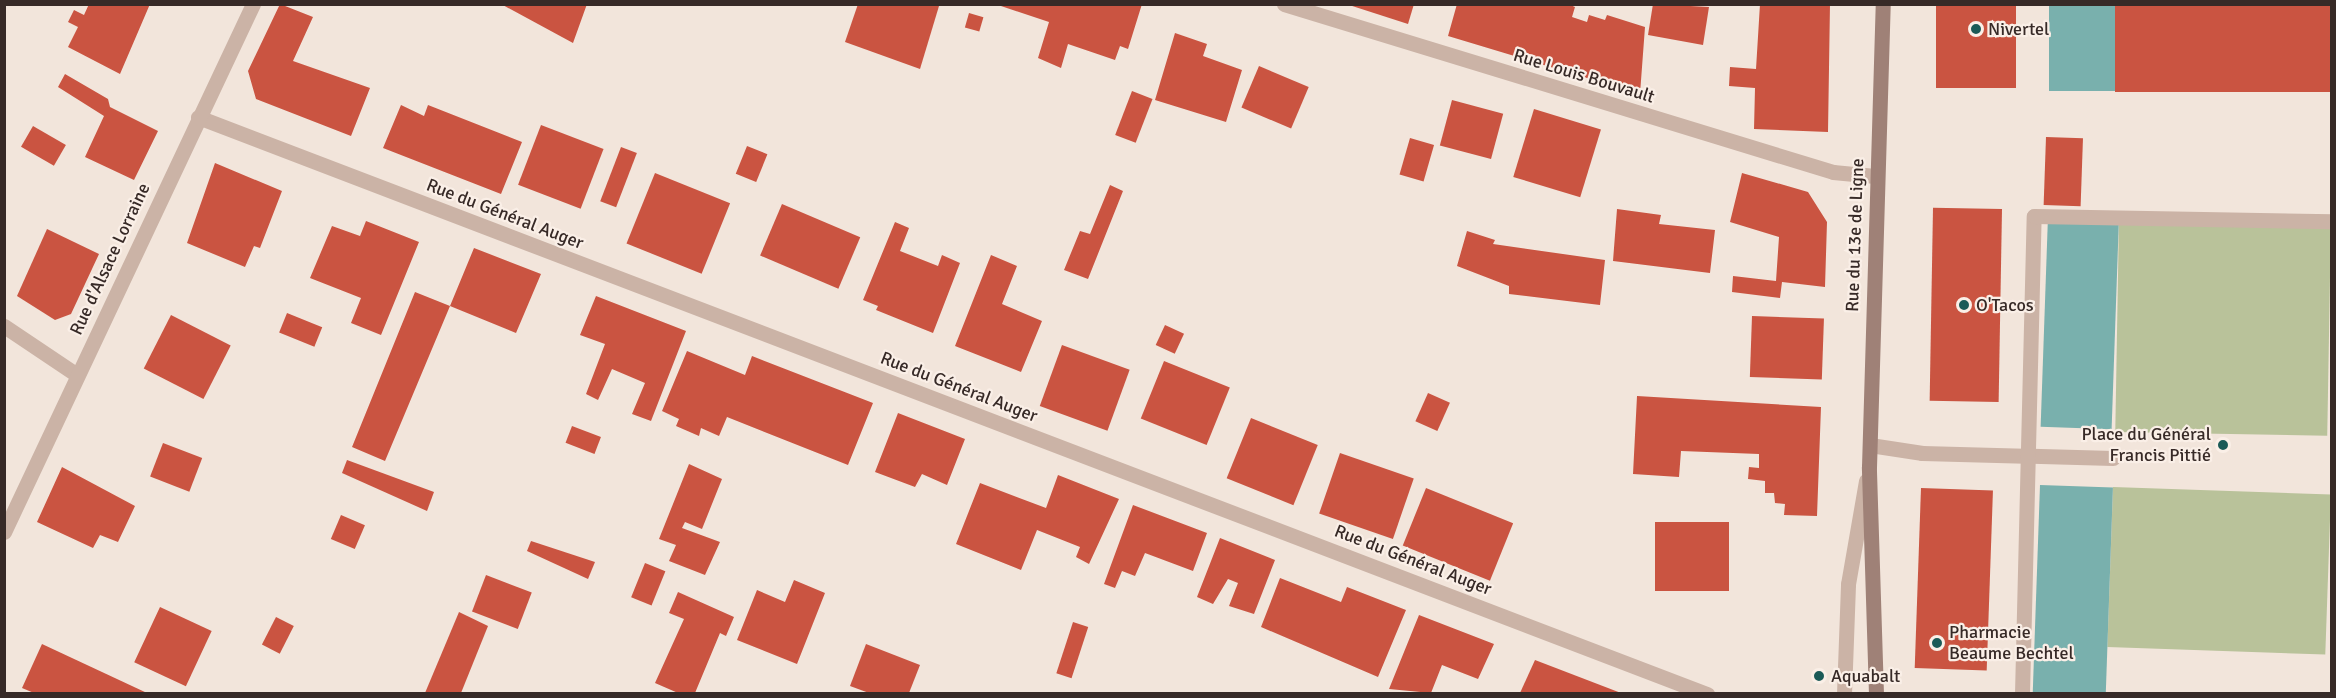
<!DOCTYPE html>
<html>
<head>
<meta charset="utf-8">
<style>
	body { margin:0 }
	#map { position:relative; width:2336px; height:698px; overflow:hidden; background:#f2e5db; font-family:Signika,sans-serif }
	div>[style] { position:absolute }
	.green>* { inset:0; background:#b9c29a; transform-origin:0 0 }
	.water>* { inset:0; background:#79b0ad; transform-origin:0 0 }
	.building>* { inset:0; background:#ca5441; transform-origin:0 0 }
	.lane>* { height:15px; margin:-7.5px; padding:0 7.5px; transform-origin:7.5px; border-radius:7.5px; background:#cbb3a6 }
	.street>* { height:15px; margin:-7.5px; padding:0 7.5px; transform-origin:7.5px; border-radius:7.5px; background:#cbb3a6 }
	.secondary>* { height:15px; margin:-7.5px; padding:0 7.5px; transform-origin:7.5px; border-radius:7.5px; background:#9f8177 }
	.dots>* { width:16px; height:16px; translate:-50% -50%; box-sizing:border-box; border:3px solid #faefe7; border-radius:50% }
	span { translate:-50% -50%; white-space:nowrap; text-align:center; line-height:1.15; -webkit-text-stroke:4.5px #faefe7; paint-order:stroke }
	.poi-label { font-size:18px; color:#372a27 }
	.left { translate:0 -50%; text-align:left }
	.right { translate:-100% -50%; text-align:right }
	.street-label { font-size:18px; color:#372a27 }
	.frame { position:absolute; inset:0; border:6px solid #372a27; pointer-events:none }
</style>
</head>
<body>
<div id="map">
	<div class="green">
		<div style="left:2119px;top:218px;width:212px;height:214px;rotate:1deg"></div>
		<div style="left:2113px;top:487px;width:218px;height:160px;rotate:2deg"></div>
	</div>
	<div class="water">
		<div style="left:2049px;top:5px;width:66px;height:86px"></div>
		<div style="left:2048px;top:216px;width:71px;height:211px;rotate:2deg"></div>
		<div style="left:2040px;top:485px;width:73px;height:208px;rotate:2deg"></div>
	</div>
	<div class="building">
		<div style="clip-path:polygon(89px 4px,150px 4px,120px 74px,68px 47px,78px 27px,68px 22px,74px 10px,84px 15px)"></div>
		<div style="clip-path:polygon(280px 4px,313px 17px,293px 61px,370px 88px,351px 136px,256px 99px,248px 71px)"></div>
		<div style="clip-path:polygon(501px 4px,534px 6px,587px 4px,573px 43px)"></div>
		<div style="clip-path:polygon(858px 4px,939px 6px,920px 69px,845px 42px)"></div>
		<div style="clip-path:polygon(995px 4px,1142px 4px,1128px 49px,1120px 46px,1115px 60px,1068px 44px,1061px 68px,1038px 58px,1049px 22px)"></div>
		<div style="clip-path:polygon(1346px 4px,1414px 4px,1408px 24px)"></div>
		<div style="clip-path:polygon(1457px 4px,1568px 4px,1575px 7px,1572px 17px,1587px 22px,1589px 15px,1605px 20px,1607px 15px,1645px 27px,1640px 94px,1448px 36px)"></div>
		<div style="clip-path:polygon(1653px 4px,1709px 7px,1703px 45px,1648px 35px)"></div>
		<div style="clip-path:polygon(1760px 4px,1830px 4px,1828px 132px,1754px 129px,1755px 88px,1729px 86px,1730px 67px,1756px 69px)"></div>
		<div style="left:1936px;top:4px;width:80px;height:84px"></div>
		<div style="left:2115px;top:4px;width:216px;height:88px"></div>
		<div style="left:969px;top:13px;width:15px;height:15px;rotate:16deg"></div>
		<div style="clip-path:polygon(1175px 33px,1207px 44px,1203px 56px,1242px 70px,1226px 122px,1155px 100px)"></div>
		<div style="left:1259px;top:66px;width:54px;height:45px;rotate:23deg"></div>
		<div style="clip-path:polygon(65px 74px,108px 99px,110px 107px,158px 131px,134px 180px,85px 157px,104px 116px,58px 87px)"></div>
		<div style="left:1132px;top:91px;width:22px;height:47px;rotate:21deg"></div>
		<div style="left:1452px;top:100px;width:53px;height:47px;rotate:15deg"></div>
		<div style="clip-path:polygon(401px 105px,424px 116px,428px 105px,522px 142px,501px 194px,383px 148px)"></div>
		<div style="left:1534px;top:109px;width:70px;height:71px;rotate:17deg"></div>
		<div style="left:541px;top:125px;width:67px;height:64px;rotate:21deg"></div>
		<div style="left:33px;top:126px;width:38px;height:24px;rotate:30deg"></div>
		<div style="left:2046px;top:137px;width:37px;height:68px;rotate:2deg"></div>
		<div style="left:1410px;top:138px;width:25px;height:38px;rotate:16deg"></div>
		<div style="left:747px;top:146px;width:22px;height:30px;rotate:22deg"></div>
		<div style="left:621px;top:147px;width:17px;height:58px;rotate:21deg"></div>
		<div style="clip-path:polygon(215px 163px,282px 191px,260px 248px,254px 246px,245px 267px,187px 243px)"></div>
		<div style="left:655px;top:173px;width:81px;height:76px;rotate:22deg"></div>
		<div style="clip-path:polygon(1742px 173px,1808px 192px,1827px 222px,1825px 287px,1782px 282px,1780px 298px,1732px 292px,1733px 276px,1776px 281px,1779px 237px,1730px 222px)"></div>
		<div style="clip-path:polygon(1110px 185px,1123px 191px,1088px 279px,1064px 270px,1080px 231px,1090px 234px)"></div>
		<div style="left:782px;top:204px;width:85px;height:56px;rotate:23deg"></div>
		<div style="clip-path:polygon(1617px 209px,1661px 215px,1659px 224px,1715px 230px,1710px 273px,1613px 261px)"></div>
		<div style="left:2002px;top:209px;width:193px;height:69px;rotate:91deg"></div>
		<div style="clip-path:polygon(366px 221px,419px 242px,381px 335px,351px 323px,361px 298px,310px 278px,332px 226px,360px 236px)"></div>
		<div style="clip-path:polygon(895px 222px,909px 228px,900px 251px,938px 266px,942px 255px,960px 263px,933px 333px,876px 310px,878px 306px,863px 300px)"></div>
		<div style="clip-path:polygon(47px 229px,99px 254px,71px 314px,55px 320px,17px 296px)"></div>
		<div style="clip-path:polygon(1467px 231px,1495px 240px,1493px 244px,1605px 260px,1600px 305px,1509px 294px,1509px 286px,1457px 266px)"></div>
		<div style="clip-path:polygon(474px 248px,541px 274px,516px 333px,450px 306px,385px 461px,352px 447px,415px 292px,450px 306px)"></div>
		<div style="clip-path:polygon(991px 255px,1017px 266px,1002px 304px,1042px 321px,1021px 372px,955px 346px)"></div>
		<div style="clip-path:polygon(596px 296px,686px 331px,651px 421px,632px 414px,645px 383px,612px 369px,598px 400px,586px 394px,605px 344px,580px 335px)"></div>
		<div style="left:287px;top:313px;width:38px;height:21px;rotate:22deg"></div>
		<div style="left:171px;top:315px;width:67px;height:60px;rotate:27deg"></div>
		<div style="left:1752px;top:316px;width:72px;height:61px;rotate:2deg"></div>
		<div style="left:1165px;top:325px;width:21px;height:22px;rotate:25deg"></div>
		<div style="left:1062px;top:345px;width:72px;height:65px;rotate:20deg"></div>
		<div style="clip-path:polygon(687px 351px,745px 375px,752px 356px,873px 403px,848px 465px,727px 417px,719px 436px,701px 428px,699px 436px,676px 426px,679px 419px,662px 411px)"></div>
		<div style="left:1164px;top:361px;width:71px;height:62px;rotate:22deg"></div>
		<div style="left:1428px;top:393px;width:24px;height:31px;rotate:24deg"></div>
		<div style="clip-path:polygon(1637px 396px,1821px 407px,1817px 516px,1784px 515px,1785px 504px,1775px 503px,1774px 493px,1765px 493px,1765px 481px,1748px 479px,1749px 467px,1759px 468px,1759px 454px,1681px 451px,1679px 477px,1633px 474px)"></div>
		<div style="clip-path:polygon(898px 413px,965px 439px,947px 485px,922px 474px,915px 487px,875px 472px)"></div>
		<div style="left:1251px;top:418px;width:72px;height:65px;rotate:22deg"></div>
		<div style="left:572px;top:426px;width:31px;height:18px;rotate:21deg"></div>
		<div style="left:163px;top:443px;width:42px;height:36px;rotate:21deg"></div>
		<div style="left:1340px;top:453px;width:78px;height:64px;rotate:19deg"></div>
		<div style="clip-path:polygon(347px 460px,434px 492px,427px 511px,342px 473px)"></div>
		<div style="clip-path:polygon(689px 464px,722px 479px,702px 529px,685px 522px,682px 528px,720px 542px,705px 575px,669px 561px,676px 545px,659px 539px)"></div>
		<div style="clip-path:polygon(62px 467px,135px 506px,118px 542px,100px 535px,93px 548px,37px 522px)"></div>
		<div style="clip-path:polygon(1058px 475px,1119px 499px,1089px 564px,1076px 557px,1080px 547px,1037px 530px,1021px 570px,956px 544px,980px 483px,1046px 508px)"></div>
		<div style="left:1426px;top:488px;width:94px;height:62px;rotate:22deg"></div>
		<div style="left:1921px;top:488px;width:72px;height:180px;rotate:2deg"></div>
		<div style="clip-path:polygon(1133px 505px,1207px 533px,1193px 571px,1145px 553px,1135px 576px,1122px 571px,1115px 588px,1104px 584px)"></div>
		<div style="left:341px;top:515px;width:26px;height:26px;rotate:23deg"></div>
		<div style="left:1655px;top:522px;width:74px;height:69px"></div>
		<div style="clip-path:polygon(1220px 538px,1275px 560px,1254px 614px,1229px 606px,1238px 583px,1228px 579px,1213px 604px,1197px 597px)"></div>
		<div style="clip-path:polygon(531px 541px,595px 562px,588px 579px,527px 551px)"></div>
		<div style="left:645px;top:563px;width:22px;height:37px;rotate:22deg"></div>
		<div style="left:486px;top:575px;width:49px;height:39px;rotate:21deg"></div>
		<div style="clip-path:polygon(1280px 578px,1341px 602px,1347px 587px,1406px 610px,1378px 677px,1261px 627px)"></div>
		<div style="clip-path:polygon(794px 580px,825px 593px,797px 664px,737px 640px,757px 590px,785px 602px)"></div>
		<div style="clip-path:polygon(678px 592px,734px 617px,726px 636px,720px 633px,695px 693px,678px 693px,655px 683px,684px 619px,669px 613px)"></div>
		<div style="left:160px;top:607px;width:57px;height:61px;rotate:25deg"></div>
		<div style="clip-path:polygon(459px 612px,488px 626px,461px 693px,425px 693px)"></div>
		<div style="clip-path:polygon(1419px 615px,1494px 644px,1478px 679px,1442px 665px,1431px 693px,1389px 689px)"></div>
		<div style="left:276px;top:617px;width:20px;height:31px;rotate:27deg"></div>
		<div style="left:1073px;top:622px;width:16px;height:54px;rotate:18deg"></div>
		<div style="clip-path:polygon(42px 644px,147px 693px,34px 693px,22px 688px)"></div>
		<div style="clip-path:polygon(866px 644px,920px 665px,909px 693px,869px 693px,850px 686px)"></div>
		<div style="clip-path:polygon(1535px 660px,1621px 693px,1520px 693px)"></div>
	</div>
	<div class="lane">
		<div style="left:1844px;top:694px;width:110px;rotate:-87.9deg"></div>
		<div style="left:1848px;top:584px;width:105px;rotate:-80.1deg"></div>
	</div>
	<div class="street">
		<div style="left:1284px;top:4px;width:574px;rotate:17.01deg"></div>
		<div style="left:1833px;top:172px;width:42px;rotate:5.4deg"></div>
		<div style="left:198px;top:117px;width:1616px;rotate:20.93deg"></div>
		<div style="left:4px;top:326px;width:88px;rotate:33.9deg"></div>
		<div style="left:1870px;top:445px;width:53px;rotate:8.7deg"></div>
		<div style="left:1922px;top:453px;width:191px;rotate:1.5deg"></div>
		<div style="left:4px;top:532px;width:584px;rotate:-64.75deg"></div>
		<div style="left:2022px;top:694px;width:478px;rotate:-88.6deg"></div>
		<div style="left:2034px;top:216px;width:298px;rotate:1deg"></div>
	</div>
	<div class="secondary">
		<div style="left:1876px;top:694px;width:227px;rotate:-91.8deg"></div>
		<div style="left:1869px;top:467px;width:463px;rotate:-88.3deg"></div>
	</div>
	<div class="dots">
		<div style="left:1976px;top:29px;background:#1b5a57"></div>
		<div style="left:1964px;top:305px;background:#1b5a57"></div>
		<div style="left:2223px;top:445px;background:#1b5a57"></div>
		<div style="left:1937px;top:643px;background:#1b5a57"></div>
		<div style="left:1819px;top:676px;background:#1b5a57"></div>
	</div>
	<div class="poi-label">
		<span class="left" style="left:1988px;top:29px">Nivertel</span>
		<span class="left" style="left:1976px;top:305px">O'Tacos</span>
		<span class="right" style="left:2211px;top:445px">Place du Général<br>Francis Pittié</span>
		<span class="left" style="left:1949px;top:643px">Pharmacie<br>Beaume Bechtel</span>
		<span class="left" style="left:1831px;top:676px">Aquabalt</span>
	</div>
	<div class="street-label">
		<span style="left:1584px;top:76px;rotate:17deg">Rue Louis Bouvault</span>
		<span style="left:505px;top:214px;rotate:21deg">Rue du Général Auger</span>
		<span style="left:1855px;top:235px;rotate:-88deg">Rue du 13e de Ligne</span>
		<span style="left:110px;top:259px;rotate:-65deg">Rue d'Alsace Lorraine</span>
		<span style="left:959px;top:387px;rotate:21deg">Rue du Général Auger</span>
		<span style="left:1413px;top:560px;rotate:21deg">Rue du Général Auger</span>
	</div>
	<div class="frame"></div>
</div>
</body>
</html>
